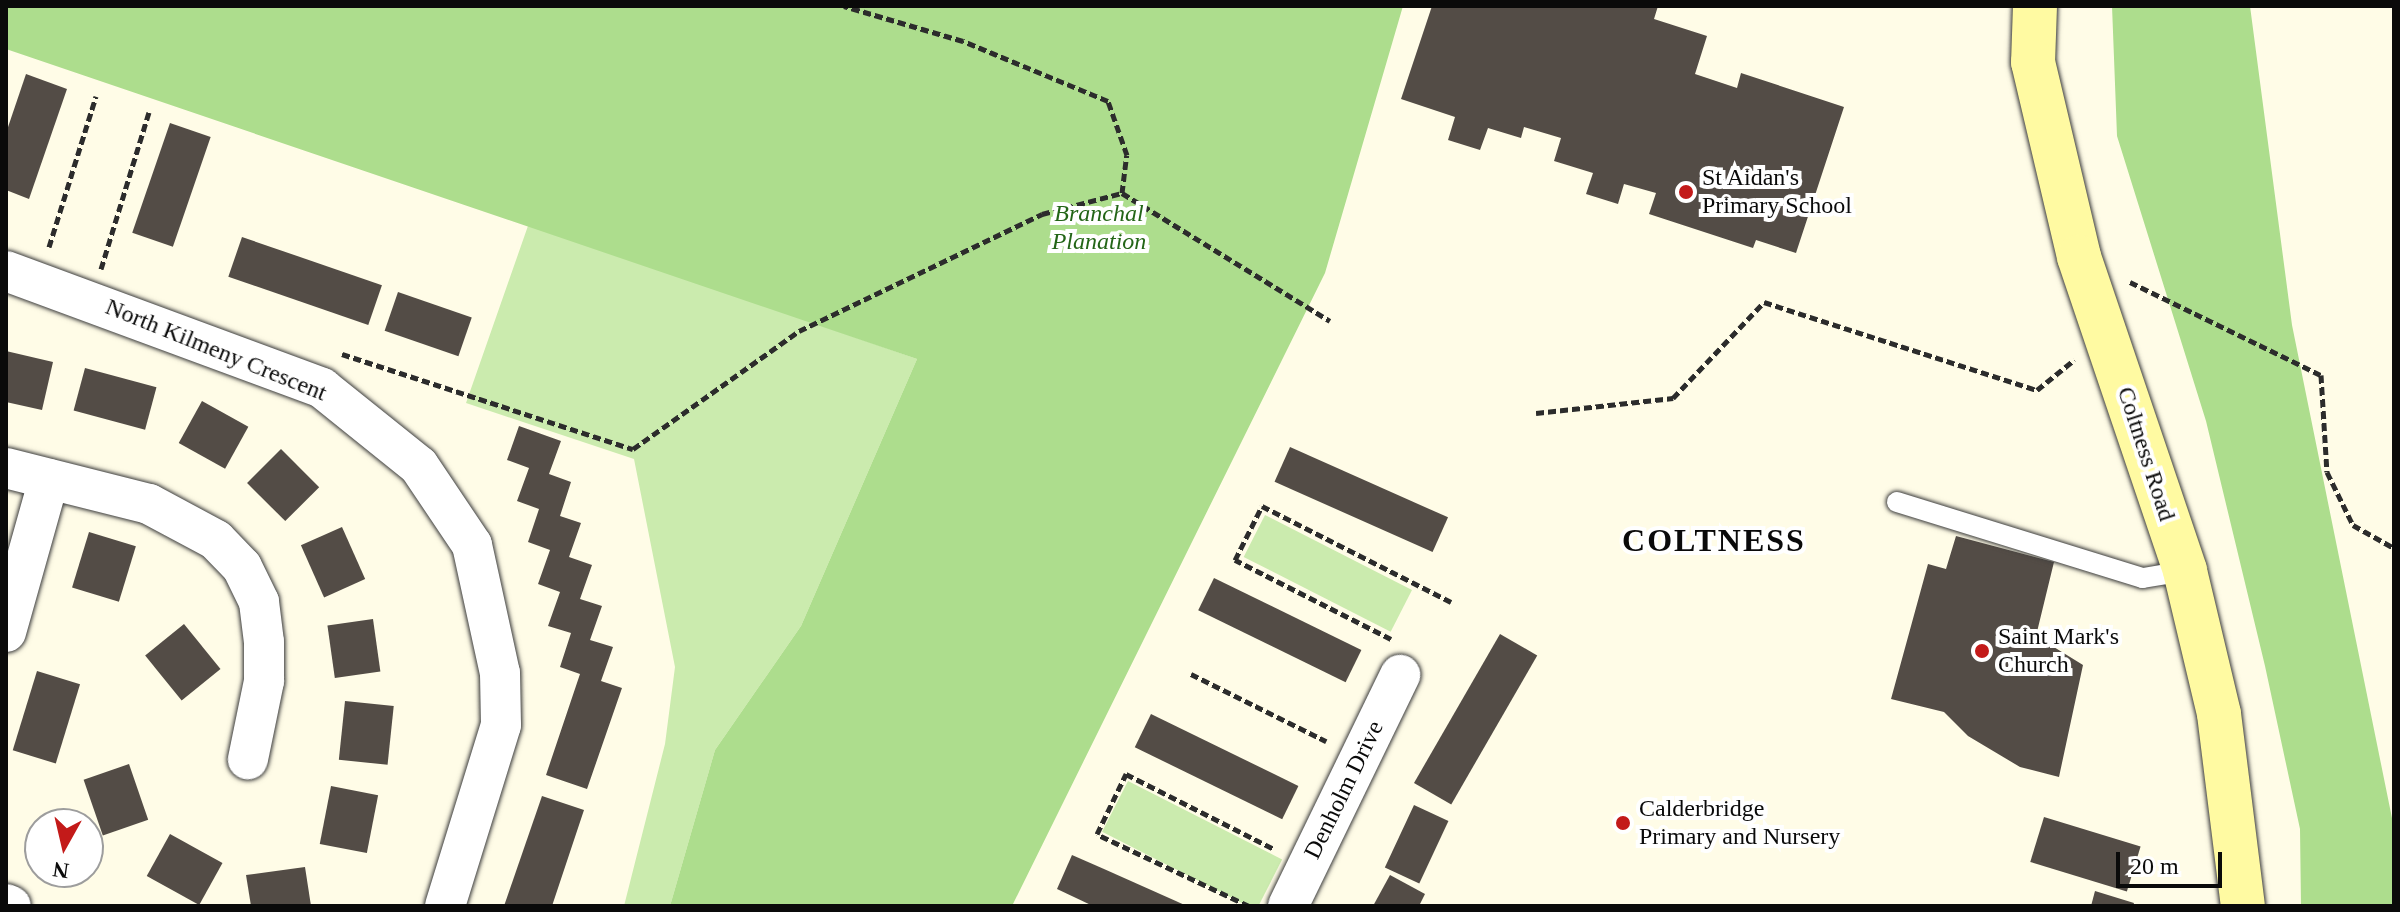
<!DOCTYPE html>
<html>
<head>
<meta charset="utf-8">
<style>
	body { margin:0 }
	#map { position:relative; width:2400px; height:912px; overflow:hidden; background:#fffce7; font-family:"Times New Roman",serif }
	div>[style] { position:absolute }
	.green>* { inset:0; background:#cbebae; transform-origin:0 0 }
	.forest>* { inset:0; background:#addd8d }
	.building>* { inset:0; background:#534c46; transform-origin:0 0 }
	.path>* { height:5px; margin-top:-2.5px; transform-origin:0; background:repeating-linear-gradient(90deg,#2c2c2c 0 8px,transparent 0 12px) }
	.roads { filter:drop-shadow(0 0 2px #3d3d3d) drop-shadow(0 0 2px #3d3d3d) }
	.lane>* { height:20px; margin:-10px; padding:0 10px; transform-origin:10px; border-radius:10px; background:#fff }
	.street>* { height:40px; margin:-20px; padding:0 20px; transform-origin:20px; border-radius:20px; background:#fff }
	.secondary>* { height:44px; margin:-22px; padding:0 22px; transform-origin:22px; border-radius:22px; background:#fffaa2 }
	.dots>* { width:22px; height:22px; translate:-50% -50%; box-sizing:border-box; border:4px solid #fff; border-radius:50% }
	span { translate:-50% -50%; white-space:nowrap; text-align:center; line-height:1.15; -webkit-text-stroke:8px #fff; paint-order:stroke }
	.poi-label { font-size:24px; color:#0a0a0a }
	.left { translate:0 -50%; text-align:left }
	.park-label { font-size:24px; color:#236517; font-style:italic }
	.street-label { font-size:24px; color:#0a0a0a }
	.district-label { font-size:32px; color:#0a0a0a; font-weight:700; letter-spacing:2px }
	.frame { position:absolute; inset:0; border:8px solid #0a0a0a; pointer-events:none }
	.north { position:absolute; left:24px; top:808px; width:80px; height:80px; box-sizing:border-box; background:#fff; border:2px solid #9d9d9d; border-radius:50%; rotate:188deg; font-size:22px; font-weight:700; line-height:32px; text-align:center; color:#0a0a0a }
	.north::after { content:''; display:block; margin:auto; width:28px; height:36px; background:#c31a19; clip-path:polygon(50% 0,100% 100%,50% 72%,0 100%) }
	.scale { position:absolute; left:2116px; top:852px; width:106px; height:36px; box-sizing:border-box; border:4px solid #0a0a0a; border-top:0; padding-left:10px; font-size:24px; line-height:28px; white-space:nowrap; color:#0a0a0a; -webkit-text-stroke:6px #fff; paint-order:stroke }
</style>
</head>
<body>
<div id="map">
	<div class="green">
		<div style="clip-path:polygon(529px 223px,917px 359px,801px 626px,715px 750px,670px 906px,624px 906px,665px 744px,675px 667px,634px 459px,466px 403px)"></div>
		<div style="left:1265px;top:515px;width:165px;height:47px;rotate:27deg"></div>
		<div style="left:1128px;top:781px;width:173px;height:57px;rotate:27deg"></div>
	</div>
	<div class="forest">
		<div style="clip-path:polygon(6px 6px,1403px 6px,1325px 273px,1012px 906px,670px 906px,715px 750px,801px 626px,917px 359px,6px 49px)"></div>
		<div style="clip-path:polygon(2112px 6px,2250px 6px,2292px 325px,2394px 828px,2394px 906px,2301px 906px,2300px 829px,2265px 666px,2206px 421px,2117px 136px)"></div>
	</div>
	<div class="building">
		<div style="clip-path:polygon(1432px 6px,1658px 6px,1654px 19px,1707px 36px,1695px 74px,1737px 88px,1741px 73px,1844px 107px,1796px 253px,1756px 240px,1753px 248px,1649px 214px,1656px 193px,1624px 184px,1618px 204px,1586px 194px,1593px 173px,1554px 161px,1561px 138px,1524px 127px,1521px 138px,1488px 128px,1480px 150px,1448px 140px,1455px 117px,1401px 99px)"></div>
		<div style="clip-path:polygon(26px 74px,67px 89px,29px 199px,6px 190px,6px 133px)"></div>
		<div style="left:170px;top:123px;width:43px;height:116px;rotate:19deg"></div>
		<div style="left:242px;top:237px;width:148px;height:42px;rotate:19deg"></div>
		<div style="left:398px;top:292px;width:78px;height:41px;rotate:19deg"></div>
		<div style="clip-path:polygon(6px 351px,53px 362px,42px 410px,6px 402px)"></div>
		<div style="left:85px;top:368px;width:74px;height:44px;rotate:15deg"></div>
		<div style="left:202px;top:401px;width:53px;height:48px;rotate:29deg"></div>
		<div style="clip-path:polygon(519px 426px,561px 441px,549px 474px,571px 482px,560px 516px,581px 523px,569px 557px,592px 565px,580px 599px,602px 606px,590px 640px,613px 647px,601px 681px,622px 688px,587px 789px,546px 775px,580px 674px,560px 667px,571px 633px,548px 626px,560px 592px,538px 584px,550px 550px,528px 542px,539px 509px,517px 501px,529px 468px,507px 460px)"></div>
		<div style="left:1290px;top:447px;width:173px;height:38px;rotate:24deg"></div>
		<div style="left:281px;top:449px;width:54px;height:48px;rotate:45deg"></div>
		<div style="left:342px;top:527px;width:57px;height:45px;rotate:66deg"></div>
		<div style="left:89px;top:532px;width:49px;height:58px;rotate:17deg"></div>
		<div style="clip-path:polygon(1956px 536px,2054px 562px,2036px 636px,2083px 665px,2059px 777px,2020px 767px,1968px 736px,1944px 712px,1891px 699px,1928px 564px,1946px 569px)"></div>
		<div style="left:1214px;top:578px;width:164px;height:36px;rotate:26deg"></div>
		<div style="left:373px;top:619px;width:53px;height:46px;rotate:82deg"></div>
		<div style="left:184px;top:624px;width:58px;height:50px;rotate:51deg"></div>
		<div style="left:1500px;top:634px;width:43px;height:172px;rotate:30deg"></div>
		<div style="left:37px;top:671px;width:45px;height:83px;rotate:17deg"></div>
		<div style="left:345px;top:701px;width:49px;height:59px;rotate:6deg"></div>
		<div style="left:1151px;top:714px;width:164px;height:37px;rotate:26deg"></div>
		<div style="left:129px;top:764px;width:59px;height:48px;rotate:71deg"></div>
		<div style="left:331px;top:786px;width:48px;height:59px;rotate:11deg"></div>
		<div style="clip-path:polygon(542px 796px,584px 810px,552px 906px,504px 906px)"></div>
		<div style="left:1414px;top:805px;width:38px;height:69px;rotate:25deg"></div>
		<div style="left:2044px;top:817px;width:101px;height:47px;rotate:17deg"></div>
		<div style="left:170px;top:834px;width:60px;height:48px;rotate:29deg"></div>
		<div style="clip-path:polygon(1072px 855px,1104px 869px,1187px 906px,1093px 906px,1057px 889px)"></div>
		<div style="clip-path:polygon(305px 867px,311px 906px,251px 906px,246px 875px)"></div>
		<div style="clip-path:polygon(1390px 875px,1425px 894px,1419px 906px,1373px 906px)"></div>
		<div style="clip-path:polygon(2095px 891px,2134px 903px,2133px 906px,2091px 906px)"></div>
	</div>
	<div class="path">
		<div style="left:1122px;top:193px;width:244px;rotate:31.6deg"></div>
		<div style="left:49px;top:247px;width:158px;rotate:-72.7deg"></div>
		<div style="left:101px;top:269px;width:164px;rotate:-73deg"></div>
		<div style="left:2130px;top:282px;width:212px;rotate:26deg"></div>
		<div style="left:2321px;top:375px;width:97px;rotate:86.5deg"></div>
		<div style="left:2327px;top:472px;width:59px;rotate:63.9deg"></div>
		<div style="left:2353px;top:525px;width:47px;rotate:29.3deg"></div>
		<div style="left:342px;top:354px;width:306px;rotate:18.1deg"></div>
		<div style="left:633px;top:449px;width:204px;rotate:-35.4deg"></div>
		<div style="left:799px;top:331px;width:270px;rotate:-25.7deg"></div>
		<div style="left:1042px;top:214px;width:83px;rotate:-14.7deg"></div>
		<div style="left:1122px;top:193px;width:38px;rotate:-83deg"></div>
		<div style="left:1127px;top:155px;width:57px;rotate:-109.4deg"></div>
		<div style="left:1108px;top:101px;width:157px;rotate:-157.5deg"></div>
		<div style="left:963px;top:41px;width:124px;rotate:-163.6deg"></div>
		<div style="left:1536px;top:413px;width:138px;rotate:-6.2deg"></div>
		<div style="left:1673px;top:398px;width:132px;rotate:-46.5deg"></div>
		<div style="left:1764px;top:302px;width:287px;rotate:17.9deg"></div>
		<div style="left:2037px;top:390px;width:48px;rotate:-39deg"></div>
		<div style="left:1391px;top:639px;width:175px;rotate:-153.1deg"></div>
		<div style="left:1235px;top:560px;width:60px;rotate:-63.4deg"></div>
		<div style="left:1262px;top:506px;width:212px;rotate:26.9deg"></div>
		<div style="left:1191px;top:674px;width:151px;rotate:26.4deg"></div>
		<div style="left:1249px;top:906px;width:168px;rotate:-154.7deg"></div>
		<div style="left:1097px;top:834px;width:67px;rotate:-64.2deg"></div>
		<div style="left:1126px;top:774px;width:166px;rotate:26.9deg"></div>
	</div>
	<div class="roads">
		<div class="lane">
			<div style="left:1897px;top:502px;width:257px;rotate:17.2deg"></div>
			<div style="left:2143px;top:578px;width:43px;rotate:-9.5deg"></div>
		</div>
		<div class="street">
			<div style="left:6px;top:271px;width:337px;rotate:20.3deg"></div>
			<div style="left:322px;top:388px;width:124px;rotate:38.8deg"></div>
			<div style="left:419px;top:466px;width:95px;rotate:56.1deg"></div>
			<div style="left:472px;top:545px;width:131px;rotate:77.7deg"></div>
			<div style="left:500px;top:673px;width:52px;rotate:88.9deg"></div>
			<div style="left:501px;top:725px;width:189px;rotate:107.2deg"></div>
			<div style="left:6px;top:468px;width:147px;rotate:14.1deg"></div>
			<div style="left:149px;top:504px;width:76px;rotate:28.2deg"></div>
			<div style="left:216px;top:540px;width:37px;rotate:46deg"></div>
			<div style="left:242px;top:567px;width:39px;rotate:64deg"></div>
			<div style="left:259px;top:602px;width:40px;rotate:82.9deg"></div>
			<div style="left:264px;top:642px;width:39px;rotate:90deg"></div>
			<div style="left:264px;top:681px;width:80px;rotate:101.6deg"></div>
			<div style="left:6px;top:632px;width:159px;rotate:-74.3deg"></div>
			<div style="left:6px;top:904px;width:5px;rotate:22deg"></div>
			<div style="left:1288px;top:906px;width:257px;rotate:-64.1deg"></div>
		</div>
		<div class="secondary">
			<div style="left:2035px;top:6px;width:56px;rotate:92deg"></div>
			<div style="left:2033px;top:62px;width:200px;rotate:76.7deg"></div>
			<div style="left:2079px;top:257px;width:331px;rotate:71.3deg"></div>
			<div style="left:2185px;top:571px;width:147px;rotate:76.6deg"></div>
			<div style="left:2219px;top:714px;width:193px;rotate:82.9deg"></div>
		</div>
	</div>
	<div class="dots">
		<div style="left:1686px;top:192px;background:#c31a19"></div>
		<div style="left:1982px;top:651px;background:#c31a19"></div>
		<div style="left:1623px;top:823px;background:#c31a19"></div>
	</div>
	<div class="poi-label">
		<span class="left" style="left:1702px;top:192px">St Aidan's<br>Primary School</span>
		<span class="left" style="left:1998px;top:651px">Saint Mark's<br>Church</span>
		<span class="left" style="left:1639px;top:823px">Calderbridge<br>Primary and Nursery</span>
	</div>
	<div class="park-label">
		<span style="left:1099px;top:228px">Branchal<br>Planation</span>
	</div>
	<div class="street-label">
		<span style="left:216px;top:350px;rotate:22deg">North Kilmeny Crescent</span>
		<span style="left:2146px;top:454px;rotate:72deg">Coltness Road</span>
		<span style="left:1344px;top:790px;rotate:-64deg">Denholm Drive</span>
	</div>
	<div class="district-label">
		<span style="left:1714px;top:540px">COLTNESS</span>
	</div>
	<div class="frame"></div>
	<div class="north">N</div>
	<div class="scale">20 m</div>
</div>
</body>
</html>
